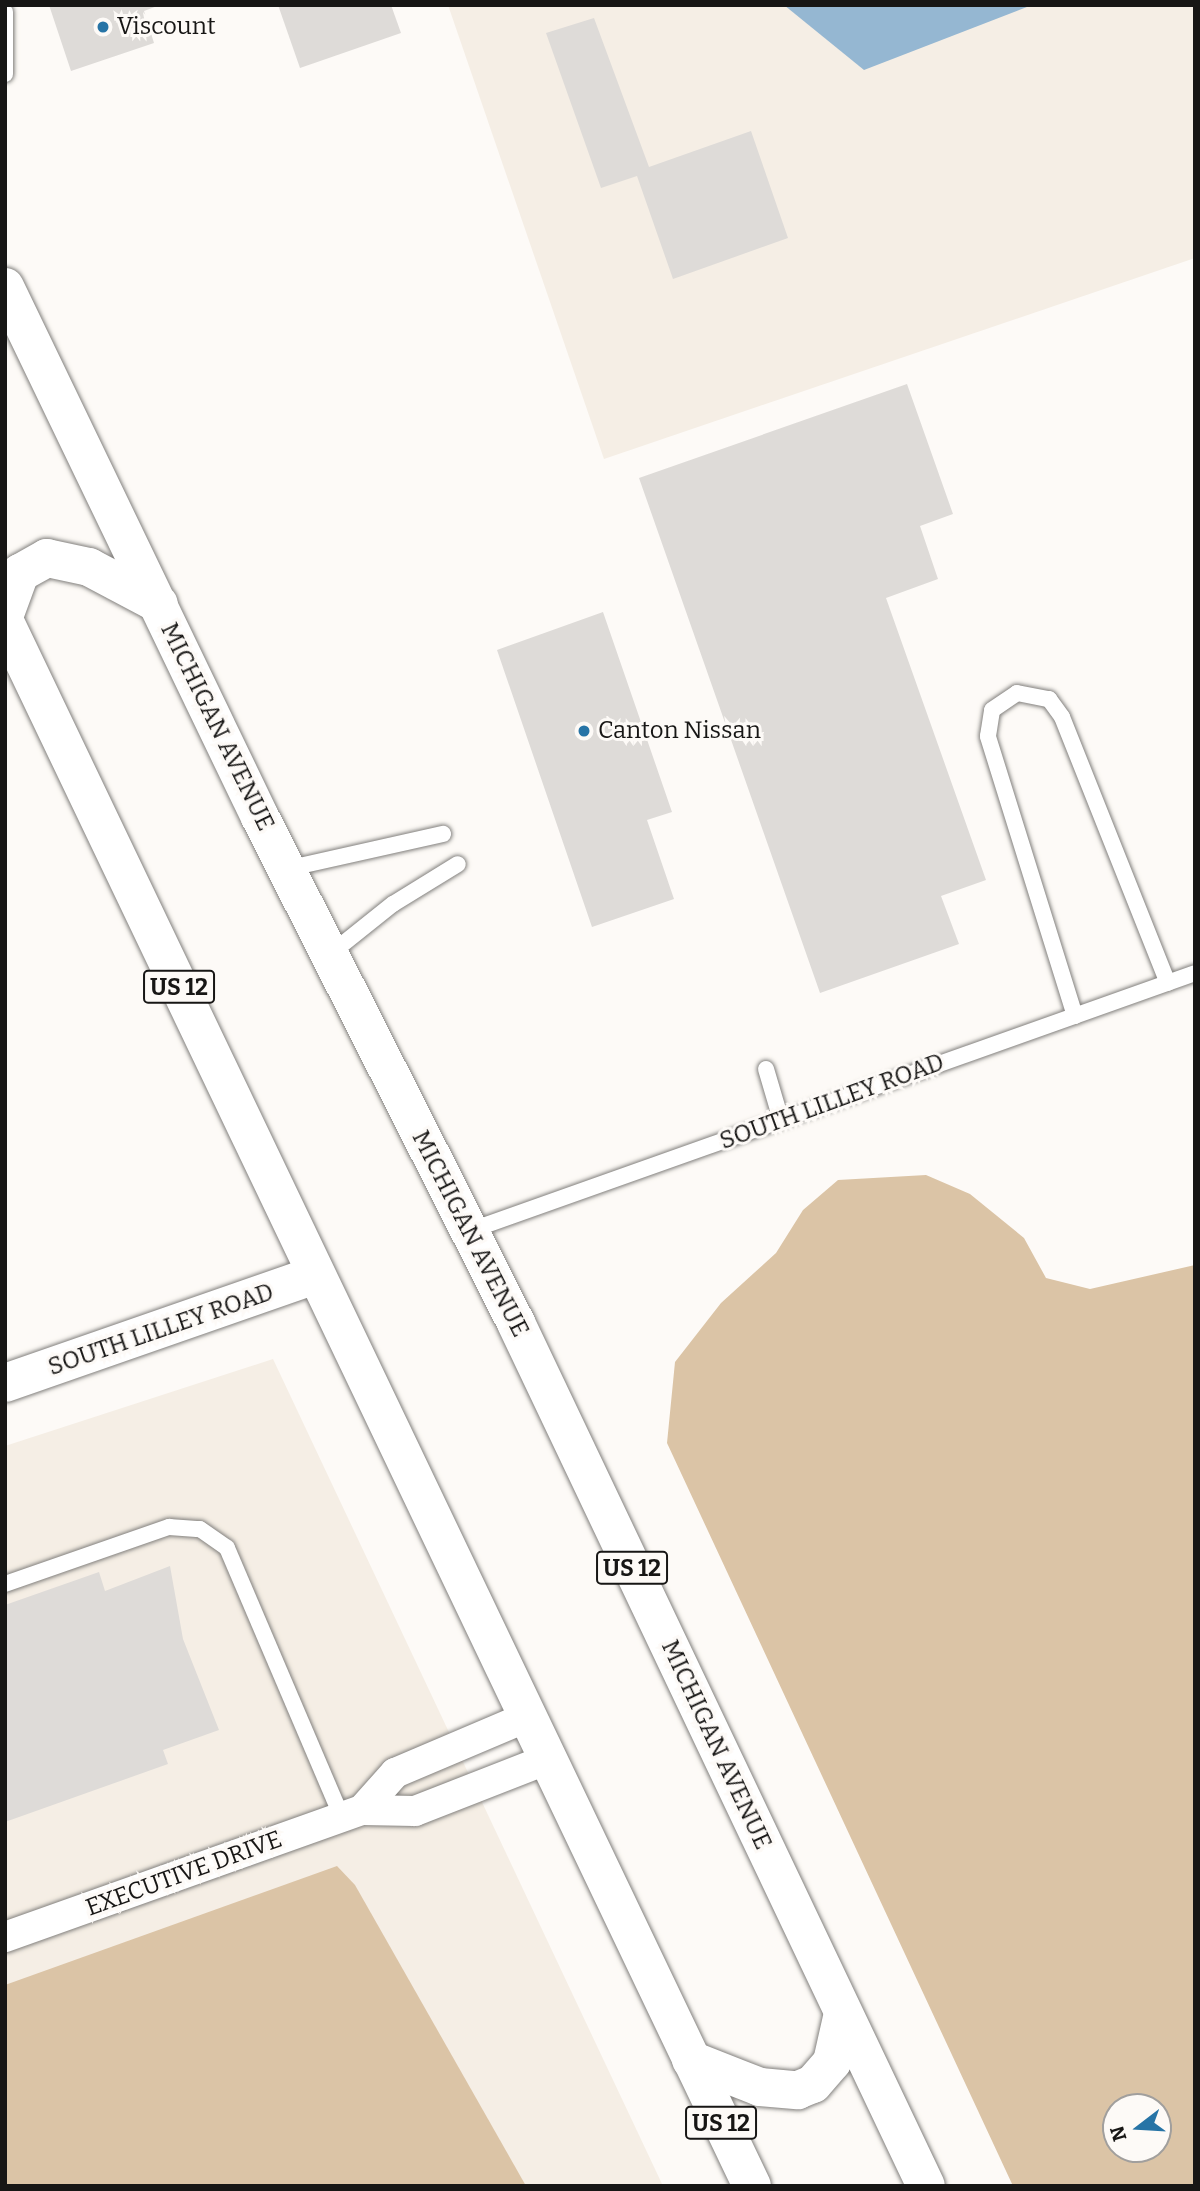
<!DOCTYPE html>
<html>
<head>
<meta charset="utf-8">
<style>
	body { margin:0 }
	#map { position:relative; width:1200px; height:2191px; overflow:hidden; background:#fdfaf7; font-family:Bitter,serif }
	div>[style] { position:absolute }
	.built>* { inset:0; background:#f5eee5 }
	.green>* { inset:0; background:#dbc4a6 }
	.water>* { inset:0; background:#95b7d2 }
	.building>* { inset:0; background:#dedbd8 }
	.roads { filter:drop-shadow(0 0 2px #82807d) drop-shadow(0 0 2px #82807d) }
	.service>* { height:16px; margin:-8px; padding:0 8px; transform-origin:8px; border-radius:8px; background:#fff }
	.minor>* { height:30px; margin:-15px; padding:0 15px; transform-origin:15px; border-radius:15px; background:#fff }
	.tertiary>* { height:38px; margin:-19px; padding:0 19px; transform-origin:19px; border-radius:19px; background:#fff }
	.primary>* { height:38px; margin:-19px; padding:0 19px; transform-origin:19px; border-radius:19px; background:#fff }
	.dots>* { width:19px; height:19px; translate:-50% -50%; box-sizing:border-box; border:4px solid #fdfaf7; border-radius:50% }
	span { translate:-50% -50%; white-space:nowrap; text-align:center; line-height:1.15; -webkit-text-stroke:6px #fdfaf7; paint-order:stroke }
	.shield-label span { padding:2px 5px; background:#fdfaf7; border:2px solid; border-radius:5px; -webkit-text-stroke-width:0 }
	.shield-label { font-size:23px; color:#171615; font-weight:700 }
	.poi-label { font-size:24px; color:#171615 }
	.left { translate:0 -50%; text-align:left }
	.street-label { font-size:24px; color:#171615 }
	.frame { position:absolute; inset:0; border:7px solid #171615; pointer-events:none }
	.north { position:absolute; left:1102px; top:2093px; width:70px; height:70px; box-sizing:border-box; background:#fdfaf7; border:2px solid #a19f9d; border-radius:50%; rotate:253deg; font-size:19px; font-weight:700; line-height:28px; text-align:center; color:#171615 }
	.north::after { content:''; display:block; margin:auto; width:24px; height:32px; background:#2774a6; clip-path:polygon(50% 0,100% 100%,50% 72%,0 100%) }
</style>
</head>
<body>
<div id="map">
	<div class="built">
		<div style="clip-path:polygon(448px 5px,1195px 5px,1195px 258px,604px 459px)"></div>
		<div style="clip-path:polygon(273px 1359px,663px 2186px,5px 2186px,5px 1446px)"></div>
	</div>
	<div class="green">
		<div style="clip-path:polygon(evenodd,926px 1175px,970px 1194px,1024px 1238px,1046px 1278px,1090px 1289px,1195px 1265px,1195px 2186px,1013px 2186px,667px 1443px,675px 1362px,721px 1303px,776px 1253px,803px 1210px,838px 1180px,926px 1175px,1116px 2107px,1158px 2107px,1158px 2149px,1116px 2149px,1116px 2107px)"></div>
		<div style="clip-path:polygon(337px 1866px,355px 1885px,526px 2186px,5px 2186px,5px 1985px)"></div>
	</div>
	<div class="water">
		<div style="clip-path:polygon(784px 5px,1032px 5px,864px 70px)"></div>
	</div>
	<div class="building">
		<div style="clip-path:polygon(49px 5px,160px 5px,144px 11px,154px 43px,71px 71px)"></div>
		<div style="clip-path:polygon(278px 5px,391px 5px,401px 33px,300px 68px)"></div>
		<div style="clip-path:polygon(594px 18px,649px 167px,751px 131px,788px 238px,673px 279px,637px 176px,601px 188px,546px 33px)"></div>
		<div style="clip-path:polygon(907px 384px,953px 514px,920px 526px,938px 579px,886px 598px,986px 880px,941px 896px,959px 944px,820px 993px,639px 478px)"></div>
		<div style="clip-path:polygon(603px 612px,672px 812px,647px 820px,674px 899px,592px 927px,497px 650px)"></div>
		<div style="clip-path:polygon(170px 1566px,183px 1639px,219px 1730px,163px 1750px,168px 1764px,5px 1822px,5px 1605px,99px 1572px,105px 1591px)"></div>
	</div>
	<div class="roads">
		<div class="service">
			<div style="left:5px;top:12px;width:62px;rotate:90deg"></div>
			<div style="left:286px;top:869px;width:161px;rotate:-12.6deg"></div>
			<div style="left:329px;top:955px;width:82px;rotate:-38.6deg"></div>
			<div style="left:393px;top:904px;width:76px;rotate:-31.6deg"></div>
			<div style="left:1075px;top:1016px;width:293px;rotate:-107.3deg"></div>
			<div style="left:988px;top:736px;width:26px;rotate:-81deg"></div>
			<div style="left:992px;top:710px;width:30px;rotate:-34deg"></div>
			<div style="left:1017px;top:693px;width:33px;rotate:11deg"></div>
			<div style="left:1049px;top:699px;width:22px;rotate:54deg"></div>
			<div style="left:1062px;top:717px;width:286px;rotate:68.3deg"></div>
			<div style="left:766px;top:1069px;width:53px;rotate:73.6deg"></div>
			<div style="left:469px;top:1231px;width:770px;rotate:-19.56deg"></div>
			<div style="left:5px;top:1584px;width:174px;rotate:-19.2deg"></div>
			<div style="left:169px;top:1527px;width:31px;rotate:4deg"></div>
			<div style="left:200px;top:1529px;width:33px;rotate:35deg"></div>
			<div style="left:227px;top:1548px;width:293px;rotate:66.9deg"></div>
		</div>
		<div class="minor">
			<div style="left:362px;top:1810px;width:50px;rotate:-48.3deg"></div>
			<div style="left:395px;top:1773px;width:143px;rotate:-23deg"></div>
			<div style="left:5px;top:1937px;width:379px;rotate:-19.6deg"></div>
			<div style="left:362px;top:1810px;width:53px;rotate:1.1deg"></div>
			<div style="left:415px;top:1811px;width:141px;rotate:-21.3deg"></div>
		</div>
		<div class="tertiary">
			<div style="left:5px;top:1383px;width:328px;rotate:-19.2deg"></div>
		</div>
		<div class="primary">
			<div style="left:5px;top:287px;width:588px;rotate:64.31deg"></div>
			<div style="left:260px;top:817px;width:567px;rotate:63.16deg"></div>
			<div style="left:516px;top:1323px;width:955px;rotate:64.59deg"></div>
			<div style="left:5px;top:614px;width:44px;rotate:-69.9deg"></div>
			<div style="left:20px;top:573px;width:31px;rotate:-29deg"></div>
			<div style="left:47px;top:558px;width:43px;rotate:12.1deg"></div>
			<div style="left:89px;top:567px;width:79px;rotate:27.9deg"></div>
			<div style="left:5px;top:622px;width:1733px;rotate:64.47deg"></div>
			<div style="left:691px;top:2060px;width:74px;rotate:21.4deg"></div>
			<div style="left:760px;top:2087px;width:38px;rotate:5deg"></div>
			<div style="left:798px;top:2090px;width:16px;rotate:-22deg"></div>
			<div style="left:813px;top:2084px;width:29px;rotate:-49deg"></div>
			<div style="left:832px;top:2062px;width:50px;rotate:-77.3deg"></div>
		</div>
	</div>
	<div class="dots">
		<div style="left:103px;top:27px;background:#2774a6"></div>
		<div style="left:584px;top:731px;background:#2774a6"></div>
	</div>
	<div class="shield-label">
		<span style="left:179px;top:987px">US 12</span>
		<span style="left:632px;top:1568px">US 12</span>
		<span style="left:721px;top:2123px">US 12</span>
	</div>
	<div class="poi-label">
		<span class="left" style="left:117px;top:27px">Viscount</span>
		<span class="left" style="left:598px;top:731px">Canton Nissan</span>
	</div>
	<div class="street-label">
		<span style="left:217px;top:727px;rotate:64deg">MICHIGAN AVENUE</span>
		<span style="left:832px;top:1102px;rotate:-20deg">SOUTH LILLEY ROAD</span>
		<span style="left:470px;top:1234px;rotate:63deg">MICHIGAN AVENUE</span>
		<span style="left:161px;top:1330px;rotate:-19deg">SOUTH LILLEY ROAD</span>
		<span style="left:716px;top:1745px;rotate:65deg">MICHIGAN AVENUE</span>
		<span style="left:184px;top:1874px;rotate:-20deg">EXECUTIVE DRIVE</span>
	</div>
	<div class="frame"></div>
	<div class="north">N</div>
</div>
</body>
</html>
